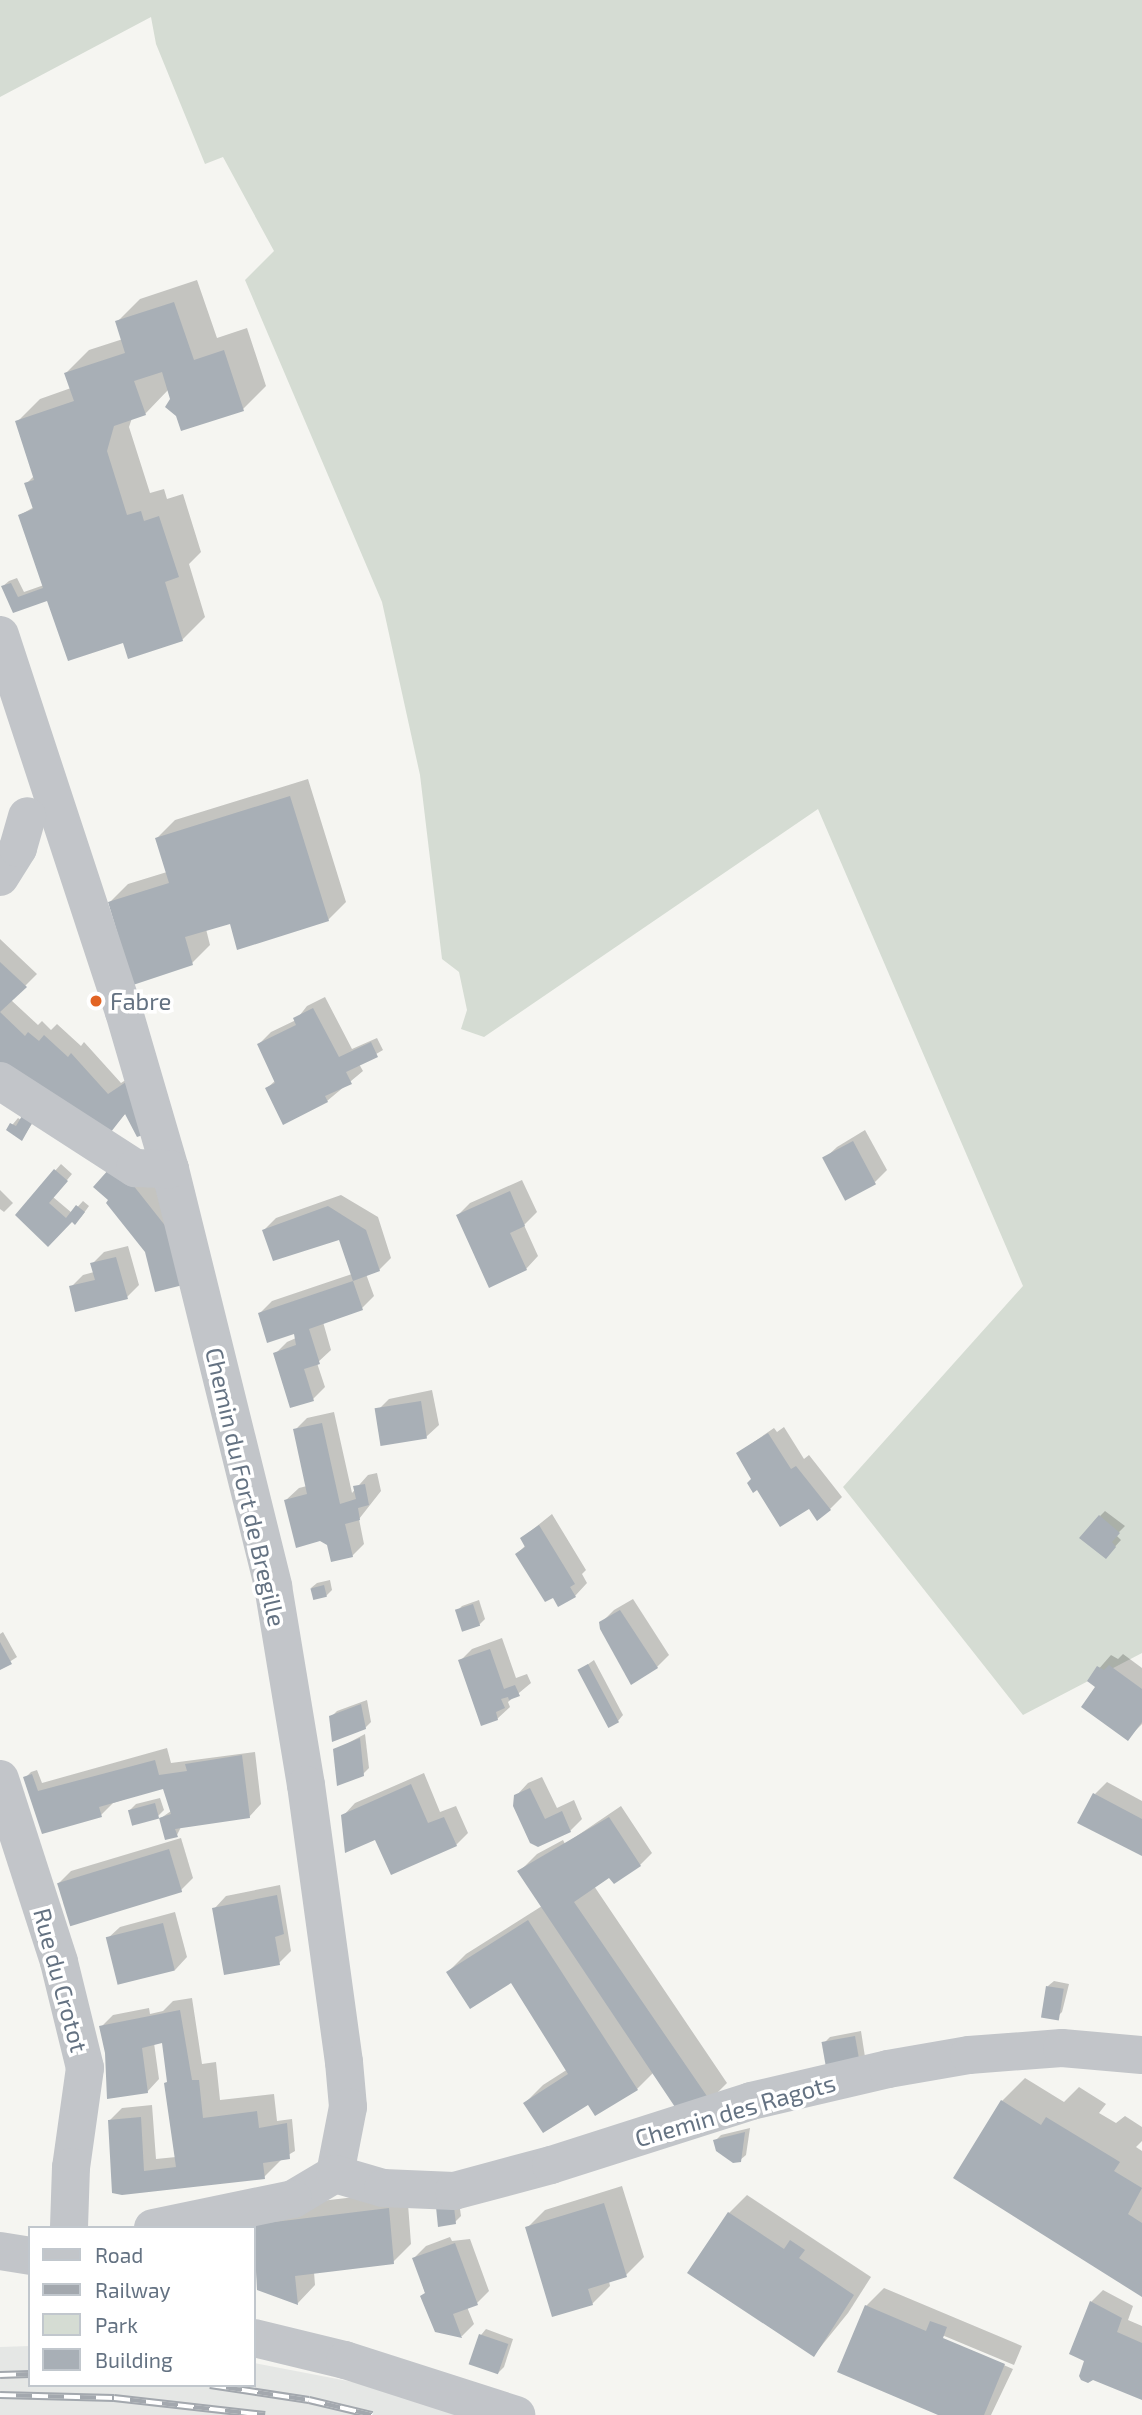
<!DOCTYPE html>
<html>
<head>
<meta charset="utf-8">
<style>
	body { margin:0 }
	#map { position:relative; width:1142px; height:2415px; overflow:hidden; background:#f5f5f1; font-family:"Exo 2",sans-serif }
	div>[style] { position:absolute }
	.built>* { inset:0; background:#e5e7e5 }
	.green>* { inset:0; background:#d5dcd3 }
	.shadow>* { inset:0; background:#0003 }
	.building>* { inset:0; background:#a8afb6; transform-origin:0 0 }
	.minor>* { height:38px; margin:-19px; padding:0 19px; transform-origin:19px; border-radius:19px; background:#c2c5c9 }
	.rail>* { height:8px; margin-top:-4px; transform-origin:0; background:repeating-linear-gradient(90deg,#fff 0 16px,#a3a8ae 0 32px); box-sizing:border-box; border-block:2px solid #a3a8ae }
	.dots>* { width:19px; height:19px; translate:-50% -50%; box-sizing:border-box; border:4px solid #fff; border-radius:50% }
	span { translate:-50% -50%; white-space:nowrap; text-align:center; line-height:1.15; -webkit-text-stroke:7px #fff; paint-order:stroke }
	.poi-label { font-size:24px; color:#647282 }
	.left { translate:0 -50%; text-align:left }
	.street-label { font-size:24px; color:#647282 }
	.legend { position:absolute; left:28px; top:2226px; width:228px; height:161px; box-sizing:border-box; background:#fff; border:2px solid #c1c7cd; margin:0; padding:9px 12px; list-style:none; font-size:21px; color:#647282 }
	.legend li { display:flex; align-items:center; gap:14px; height:35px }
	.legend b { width:35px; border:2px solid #c1c7cd }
</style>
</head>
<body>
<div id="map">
	<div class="built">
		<div style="clip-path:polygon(30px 2346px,30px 2385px,254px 2385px,254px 2363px,379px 2387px,471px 2415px,0 2415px,0 2347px)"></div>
	</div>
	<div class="green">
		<div style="clip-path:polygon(0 0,1142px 0,1142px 1653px,1023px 1715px,843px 1487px,1023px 1286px,818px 809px,484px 1037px,461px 1029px,467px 1010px,459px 972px,442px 959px,420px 775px,382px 602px,245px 280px,274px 251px,223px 157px,205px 164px,156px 44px,151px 17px,0 97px)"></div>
	</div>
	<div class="shadow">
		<div style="clip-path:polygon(197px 280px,217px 338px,247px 328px,266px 386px,243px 409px,177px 415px,167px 406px,173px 397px,169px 389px,145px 414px,132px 418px,129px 427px,150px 493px,164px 489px,167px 499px,183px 494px,201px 552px,189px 564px,205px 617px,182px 640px,48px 598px,14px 611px,3px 586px,9px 581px,17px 578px,24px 592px,44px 585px,20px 515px,34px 507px,26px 484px,34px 476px,17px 422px,40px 399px,71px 388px,66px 373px,89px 350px,123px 339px,117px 322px,140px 299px)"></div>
		<div style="clip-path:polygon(308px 779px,346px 902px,328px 920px,231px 922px,206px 929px,210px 945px,192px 963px,110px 902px,128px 884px,167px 872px,157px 838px,175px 820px)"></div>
		<div style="clip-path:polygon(0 939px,37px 974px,11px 1000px,38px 1025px,42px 1021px,51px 1030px,57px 1024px,81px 1046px,84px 1042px,121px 1083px,141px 1070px,126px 1113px,107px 1134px,0 1072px)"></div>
		<div style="clip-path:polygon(325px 997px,352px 1049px,377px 1038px,383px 1050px,359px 1064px,363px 1071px,327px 1101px,267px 1088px,276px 1080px,259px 1044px,271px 1032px,296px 1020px,307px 1006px)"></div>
		<div style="clip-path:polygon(41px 1110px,22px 1139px,8px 1130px,18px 1118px,21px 1120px)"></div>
		<div style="clip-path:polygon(865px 1130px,887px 1170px,875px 1182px,824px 1159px,837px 1147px)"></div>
		<div style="clip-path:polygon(61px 1164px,72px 1174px,53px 1197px,72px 1213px,83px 1201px,89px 1206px,81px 1217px,72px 1220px,17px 1215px)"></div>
		<div style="clip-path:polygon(143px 1172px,179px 1215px,146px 1251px,108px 1203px)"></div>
		<div style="clip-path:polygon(522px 1180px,537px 1212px,524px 1225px,538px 1256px,526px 1269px,458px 1215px,470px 1203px)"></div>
		<div style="clip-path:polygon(0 1190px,13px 1203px,4px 1212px,0 1209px)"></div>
		<div style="clip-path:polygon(341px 1195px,378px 1217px,391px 1258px,379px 1270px,366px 1274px,374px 1296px,362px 1308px,323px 1322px,331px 1350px,317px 1363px,325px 1387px,313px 1399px,275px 1354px,287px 1342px,296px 1338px,295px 1332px,260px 1313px,272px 1301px,352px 1274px,340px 1238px,264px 1230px,276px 1218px)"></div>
		<div style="clip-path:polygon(128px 1246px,139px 1285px,127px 1297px,71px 1287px,83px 1275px,94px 1272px,92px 1264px,104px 1252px)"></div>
		<div style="clip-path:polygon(432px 1390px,439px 1425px,426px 1437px,377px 1411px,389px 1399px)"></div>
		<div style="clip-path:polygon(334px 1412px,352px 1493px,368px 1475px,377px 1473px,381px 1491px,359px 1519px,364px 1544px,352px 1556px,328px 1543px,286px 1500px,299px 1488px,307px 1486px,295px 1430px,307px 1418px)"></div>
		<div style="clip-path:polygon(784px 1427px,804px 1459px,809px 1455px,842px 1497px,830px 1509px,809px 1506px,753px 1479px,738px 1453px,774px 1428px,777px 1432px)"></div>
		<div style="clip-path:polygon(1105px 1511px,1125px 1526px,1116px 1535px,1121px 1540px,1111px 1551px,1100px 1516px)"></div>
		<div style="clip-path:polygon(552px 1514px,586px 1570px,582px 1574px,587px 1583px,575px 1596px,517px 1554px,526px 1545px,522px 1538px)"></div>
		<div style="clip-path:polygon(330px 1580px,332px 1590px,326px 1596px,311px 1588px,317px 1583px)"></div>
		<div style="clip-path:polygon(633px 1599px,669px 1655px,657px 1667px,601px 1623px,614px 1610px)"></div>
		<div style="clip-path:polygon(479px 1600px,485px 1619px,479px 1625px,457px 1611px,462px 1606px)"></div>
		<div style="clip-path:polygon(3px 1632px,17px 1657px,0 1668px,0 1634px)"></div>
		<div style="clip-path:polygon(502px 1638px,516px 1678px,527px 1674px,531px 1683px,508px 1702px,510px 1707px,497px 1719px,460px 1661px,472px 1649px)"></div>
		<div style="clip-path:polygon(1123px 1654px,1142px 1668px,1142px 1724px,1128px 1738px,1098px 1687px,1089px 1680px,1111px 1655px,1118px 1659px)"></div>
		<div style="clip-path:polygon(594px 1660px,623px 1715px,618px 1721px,580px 1670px)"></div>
		<div style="clip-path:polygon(367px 1700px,371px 1722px,365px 1728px,331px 1717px,337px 1711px)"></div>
		<div style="clip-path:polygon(365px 1734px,369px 1768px,363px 1774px,335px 1750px)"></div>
		<div style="clip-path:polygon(167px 1748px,171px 1763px,255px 1752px,261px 1804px,249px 1817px,181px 1827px,177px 1835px,161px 1818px,171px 1811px,164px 1786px,113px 1803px,101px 1815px,43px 1832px,25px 1778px,31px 1772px,37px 1770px,42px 1783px)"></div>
		<div style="clip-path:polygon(424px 1773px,440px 1812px,456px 1806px,468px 1833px,456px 1845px,376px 1838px,343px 1816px,355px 1803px)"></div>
		<div style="clip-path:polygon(542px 1777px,557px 1808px,574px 1800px,582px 1819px,570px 1831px,538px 1845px,516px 1796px,528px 1783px)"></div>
		<div style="clip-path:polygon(1107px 1782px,1142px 1801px,1142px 1854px,1095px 1794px)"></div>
		<div style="clip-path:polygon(160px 1798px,164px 1810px,158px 1816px,130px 1810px,136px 1804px)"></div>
		<div style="clip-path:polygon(621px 1806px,652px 1853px,640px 1865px,610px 1876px,594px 1886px,727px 2083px,710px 2100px,654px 2072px,637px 2089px,589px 2103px,525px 2103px,543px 2085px,568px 2069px,511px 1981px,448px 1972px,466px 1954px,542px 1906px,519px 1872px,537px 1854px,563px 1840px,565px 1844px)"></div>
		<div style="clip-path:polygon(181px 1838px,193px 1878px,181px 1890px,59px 1883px,71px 1871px)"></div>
		<div style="clip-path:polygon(280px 1885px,291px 1951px,279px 1963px,214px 1909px,226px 1896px)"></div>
		<div style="clip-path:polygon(175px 1912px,187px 1957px,175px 1970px,107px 1939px,120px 1927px)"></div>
		<div style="clip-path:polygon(1054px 1981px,1069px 1984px,1062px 2012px,1056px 2018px,1048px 1986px)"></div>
		<div style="clip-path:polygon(192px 1998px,202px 2064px,216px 2062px,220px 2100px,274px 2094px,277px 2121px,292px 2119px,295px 2151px,283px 2158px,264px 2177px,114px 2192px,110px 2120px,122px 2108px,152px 2105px,156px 2159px,176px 2157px,164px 2039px,154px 2043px,159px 2079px,147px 2092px,107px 2053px,101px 2027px,113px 2015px,149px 2008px,150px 2014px,163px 2011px,173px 2001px)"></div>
		<div style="clip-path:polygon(861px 2031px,865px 2057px,860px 2063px,824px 2043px,830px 2037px)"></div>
		<div style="clip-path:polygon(1025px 2078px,1064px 2102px,1079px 2087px,1106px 2104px,1099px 2113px,1116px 2123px,1125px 2116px,1142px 2127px,1142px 2141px,1136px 2147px,1142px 2151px,1142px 2295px,1002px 2101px)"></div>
		<div style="clip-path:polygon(750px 2128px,746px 2155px,740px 2160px,715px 2141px,721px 2135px)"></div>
		<div style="clip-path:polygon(622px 2186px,644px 2257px,626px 2275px,609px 2281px,610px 2286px,592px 2304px,527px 2228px,545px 2210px)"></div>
		<div style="clip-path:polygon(407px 2191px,411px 2244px,393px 2262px,314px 2272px,315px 2285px,298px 2303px,258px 2289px,251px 2225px,269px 2207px)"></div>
		<div style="clip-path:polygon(747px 2195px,871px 2277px,848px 2313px,814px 2355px,729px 2213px)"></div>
		<div style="clip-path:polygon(459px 2202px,461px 2216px,455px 2222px,439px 2225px)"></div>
		<div style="clip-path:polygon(450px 2237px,452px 2241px,470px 2239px,489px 2291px,477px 2303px,467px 2307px,474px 2324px,462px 2336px,437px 2331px,414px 2258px,426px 2246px)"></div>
		<div style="clip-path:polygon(884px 2288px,1022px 2346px,1014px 2365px,942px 2335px,940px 2338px,1013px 2369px,991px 2415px,943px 2415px,866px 2306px)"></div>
		<div style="clip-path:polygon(1103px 2290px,1133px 2306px,1128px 2320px,1142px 2326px,1142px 2398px,1091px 2302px)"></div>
		<div style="clip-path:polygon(486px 2329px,513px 2339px,504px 2367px,498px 2373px,481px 2335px)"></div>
	</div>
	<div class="building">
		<div style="clip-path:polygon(174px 302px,194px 360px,224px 350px,244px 411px,181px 431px,176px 416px,165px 407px,170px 399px,162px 372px,134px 381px,146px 415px,114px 426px,107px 451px,127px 515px,141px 511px,144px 521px,159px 516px,179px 577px,165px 582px,183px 641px,128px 659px,123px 643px,68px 661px,47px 601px,13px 613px,1px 586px,11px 583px,18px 597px,43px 588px,18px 515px,33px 509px,24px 483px,34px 480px,15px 421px,74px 401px,64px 373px,125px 353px,115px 321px)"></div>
		<div style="clip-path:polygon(290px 796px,329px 921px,237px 950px,230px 924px,185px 937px,193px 965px,133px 985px,108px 902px,169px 883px,155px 838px)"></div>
		<div style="clip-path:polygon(0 962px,27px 987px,0 1012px)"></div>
		<div style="clip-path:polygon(313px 1008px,339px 1057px,371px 1042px,378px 1057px,346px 1072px,352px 1084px,325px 1096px,328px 1102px,283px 1125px,265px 1088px,275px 1083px,257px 1044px,296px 1025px,293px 1018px)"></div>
		<div style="clip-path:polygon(0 1012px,25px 1036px,28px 1032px,39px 1041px,44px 1035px,68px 1057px,71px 1053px,108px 1094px,129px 1080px,146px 1134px,137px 1137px,125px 1114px,107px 1137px,0 1074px)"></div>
		<div style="clip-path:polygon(26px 1109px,36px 1116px,22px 1141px,6px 1130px,10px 1123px,16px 1126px)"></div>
		<div style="left:853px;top:1141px;width:49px;height:35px;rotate:62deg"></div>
		<div style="clip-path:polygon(110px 1168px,133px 1185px,167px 1228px,183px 1285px,155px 1292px,145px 1252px,106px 1203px,108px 1200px,93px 1187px)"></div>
		<div style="clip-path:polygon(54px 1169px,68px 1181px,49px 1203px,66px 1218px,76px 1205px,85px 1212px,75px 1225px,72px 1222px,48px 1247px,15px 1215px)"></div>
		<div style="clip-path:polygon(510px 1191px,525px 1226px,510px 1233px,527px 1270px,489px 1288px,456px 1215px)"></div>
		<div style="clip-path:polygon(328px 1206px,366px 1230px,380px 1271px,353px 1281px,339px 1240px,273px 1261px,262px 1230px)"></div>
		<div style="clip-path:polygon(116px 1257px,128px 1299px,75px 1312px,69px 1286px,95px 1280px,90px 1263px)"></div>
		<div style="clip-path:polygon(353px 1281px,363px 1310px,309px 1329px,320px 1364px,304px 1369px,314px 1401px,290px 1408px,273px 1353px,296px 1345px,294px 1334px,267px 1343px,258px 1313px)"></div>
		<div style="left:421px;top:1401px;width:38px;height:47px;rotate:81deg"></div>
		<div style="clip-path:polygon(322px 1423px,340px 1504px,356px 1499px,353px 1486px,365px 1484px,369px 1505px,358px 1508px,360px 1520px,345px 1524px,353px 1557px,331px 1562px,327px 1545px,320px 1541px,296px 1548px,284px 1500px,307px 1494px,293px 1429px)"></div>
		<div style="clip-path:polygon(768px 1433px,791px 1469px,796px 1466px,831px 1510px,817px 1521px,809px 1509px,780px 1527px,757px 1490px,753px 1493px,747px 1483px,751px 1479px,736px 1453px)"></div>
		<div style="clip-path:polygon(1099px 1515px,1120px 1533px,1112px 1542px,1116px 1547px,1106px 1559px,1079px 1538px)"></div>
		<div style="clip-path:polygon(539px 1525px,575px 1584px,570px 1587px,576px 1597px,558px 1607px,553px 1598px,545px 1602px,515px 1554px,525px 1547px,520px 1538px)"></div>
		<div style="left:324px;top:1585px;width:12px;height:14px;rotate:76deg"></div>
		<div style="left:473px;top:1604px;width:23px;height:19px;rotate:72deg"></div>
		<div style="clip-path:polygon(620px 1610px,658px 1668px,631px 1685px,600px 1629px,599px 1622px)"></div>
		<div style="clip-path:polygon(0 1642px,12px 1664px,0 1670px)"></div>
		<div style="clip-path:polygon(490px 1649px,504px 1689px,515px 1685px,520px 1696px,509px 1700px,508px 1697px,501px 1699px,505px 1708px,496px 1712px,498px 1720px,481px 1726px,458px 1660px)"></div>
		<div style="left:588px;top:1664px;width:66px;height:12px;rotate:62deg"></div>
		<div style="clip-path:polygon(1109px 1665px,1142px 1689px,1142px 1722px,1128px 1741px,1081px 1707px,1095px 1687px,1087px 1681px,1097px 1666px,1104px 1670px)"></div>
		<div style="clip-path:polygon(361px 1704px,366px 1729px,332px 1742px,329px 1716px)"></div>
		<div style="clip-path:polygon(360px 1738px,364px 1776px,337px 1786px,333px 1749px)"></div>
		<div style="clip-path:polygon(242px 1755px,250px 1818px,175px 1829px,178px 1837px,165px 1840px,159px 1818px,171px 1814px,163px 1789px,99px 1807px,102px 1817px,42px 1834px,23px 1777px,32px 1774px,38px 1791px,155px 1760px,159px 1775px,187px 1771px,185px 1764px)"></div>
		<div style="clip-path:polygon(411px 1784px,428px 1823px,444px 1817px,457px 1846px,391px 1875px,375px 1840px,345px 1853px,341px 1815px)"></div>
		<div style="clip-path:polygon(530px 1788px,545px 1819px,562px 1811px,571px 1832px,538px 1847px,530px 1843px,513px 1806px,514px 1795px)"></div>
		<div style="clip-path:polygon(1093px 1793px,1142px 1819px,1142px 1856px,1077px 1823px)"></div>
		<div style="left:155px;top:1803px;width:16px;height:28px;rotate:75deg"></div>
		<div style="clip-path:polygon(609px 1817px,641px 1866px,614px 1884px,609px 1878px,574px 1902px,711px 2102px,679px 2113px,517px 1871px)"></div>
		<div style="left:169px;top:1849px;width:45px;height:117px;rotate:73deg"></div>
		<div style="clip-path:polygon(277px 1895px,284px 1934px,275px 1937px,280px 1965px,224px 1975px,212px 1908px)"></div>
		<div style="clip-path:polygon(528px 1920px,638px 2090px,595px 2116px,588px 2105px,543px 2133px,523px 2103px,568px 2074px,511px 1983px,470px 2009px,446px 1972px)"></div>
		<div style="left:163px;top:1923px;width:49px;height:59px;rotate:76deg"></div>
		<div style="left:1046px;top:1986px;width:18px;height:32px;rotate:9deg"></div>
		<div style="clip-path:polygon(180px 2010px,192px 2080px,199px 2080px,203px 2118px,257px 2111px,259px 2128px,287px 2123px,290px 2159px,263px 2163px,265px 2179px,122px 2195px,112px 2193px,108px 2120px,141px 2117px,144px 2171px,176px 2167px,164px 2083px,167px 2082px,162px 2043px,142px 2048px,148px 2093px,107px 2099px,105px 2053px,99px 2026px)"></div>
		<div style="left:855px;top:2036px;width:29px;height:34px;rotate:80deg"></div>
		<div style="clip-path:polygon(1001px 2100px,1041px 2125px,1046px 2117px,1120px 2162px,1114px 2171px,1142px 2188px,1128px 2214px,1142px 2223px,1142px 2297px,953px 2178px)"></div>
		<div style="clip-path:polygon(745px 2132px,741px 2162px,733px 2163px,716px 2151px,713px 2140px)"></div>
		<div style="clip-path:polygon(604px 2203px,627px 2277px,588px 2289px,593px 2305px,552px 2317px,525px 2227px)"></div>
		<div style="clip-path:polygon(436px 2207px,454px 2207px,456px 2224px,438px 2227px)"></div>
		<div style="clip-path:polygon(389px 2208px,394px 2264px,295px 2276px,298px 2305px,257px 2290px,254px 2228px,249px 2225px)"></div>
		<div style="clip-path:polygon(728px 2212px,784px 2249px,790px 2240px,805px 2250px,799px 2258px,854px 2295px,814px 2357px,687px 2273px)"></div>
		<div style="clip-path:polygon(455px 2243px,478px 2305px,453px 2314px,462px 2338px,435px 2332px,420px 2296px,425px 2293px,412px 2258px)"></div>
		<div style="clip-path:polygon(1090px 2301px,1122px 2318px,1117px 2332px,1142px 2343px,1142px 2400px,1093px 2380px,1088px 2383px,1081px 2380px,1079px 2376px,1084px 2361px,1069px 2354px)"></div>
		<div style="clip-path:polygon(865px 2305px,926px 2331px,930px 2321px,947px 2327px,943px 2338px,1005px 2364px,984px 2415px,938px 2415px,837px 2372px)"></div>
		<div style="left:479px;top:2334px;width:31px;height:32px;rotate:19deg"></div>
	</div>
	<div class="minor">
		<div style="left:0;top:635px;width:397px;rotate:71.8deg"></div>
		<div style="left:124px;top:1012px;width:164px;rotate:73.7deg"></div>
		<div style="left:170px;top:1169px;width:430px;rotate:76.1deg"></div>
		<div style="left:273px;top:1586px;width:202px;rotate:80.6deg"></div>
		<div style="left:306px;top:1785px;width:280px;rotate:82.2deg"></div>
		<div style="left:344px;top:2062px;width:45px;rotate:84.9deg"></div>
		<div style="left:348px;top:2107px;width:68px;rotate:101deg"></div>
		<div style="left:335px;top:2174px;width:49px;rotate:149.2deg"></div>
		<div style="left:293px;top:2199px;width:143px;rotate:168.3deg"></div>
		<div style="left:0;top:877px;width:34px;rotate:-58deg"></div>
		<div style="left:18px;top:848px;width:33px;rotate:-74deg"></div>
		<div style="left:0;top:1081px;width:161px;rotate:32.8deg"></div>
		<div style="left:135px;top:1168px;width:35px;rotate:2deg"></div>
		<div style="left:0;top:1779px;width:192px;rotate:72.1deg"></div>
		<div style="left:59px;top:1962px;width:109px;rotate:76.2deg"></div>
		<div style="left:85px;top:2068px;width:100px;rotate:98deg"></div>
		<div style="left:71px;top:2167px;width:61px;rotate:91.9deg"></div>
		<div style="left:335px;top:2174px;width:50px;rotate:16.3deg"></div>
		<div style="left:383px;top:2188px;width:71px;rotate:2.4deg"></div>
		<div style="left:454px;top:2191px;width:100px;rotate:-15deg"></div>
		<div style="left:551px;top:2165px;width:210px;rotate:-17.7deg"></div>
		<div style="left:751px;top:2101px;width:141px;rotate:-13.1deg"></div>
		<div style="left:888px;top:2069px;width:82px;rotate:-9.8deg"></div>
		<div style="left:969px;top:2055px;width:93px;rotate:-4.3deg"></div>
		<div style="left:1062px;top:2048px;width:80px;rotate:5deg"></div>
		<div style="left:0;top:2251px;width:30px;rotate:9deg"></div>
		<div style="left:254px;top:2338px;width:94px;rotate:13.6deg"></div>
		<div style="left:345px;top:2360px;width:180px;rotate:17.8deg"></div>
	</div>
	<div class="rail">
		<div style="left:0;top:2375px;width:30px;rotate:-2deg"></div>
		<div style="left:210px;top:2385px;width:100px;rotate:8.6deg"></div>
		<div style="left:309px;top:2400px;width:65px;rotate:13.4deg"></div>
		<div style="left:0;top:2395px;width:114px;rotate:1.5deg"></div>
		<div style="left:114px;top:2398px;width:152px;rotate:6.4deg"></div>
	</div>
	<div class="dots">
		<div style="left:96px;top:1001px;background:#e26424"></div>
	</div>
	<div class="poi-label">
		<span class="left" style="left:110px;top:1001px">Fabre</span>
	</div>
	<div class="street-label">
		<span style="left:246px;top:1487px;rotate:77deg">Chemin du Fort de Bregille</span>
		<span style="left:61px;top:1980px;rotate:75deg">Rue du Crotot</span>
		<span style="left:735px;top:2110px;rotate:-16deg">Chemin des Ragots</span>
	</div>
	<ul class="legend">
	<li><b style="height:9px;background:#c2c5c9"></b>Road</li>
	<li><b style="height:9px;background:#a3a8ae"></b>Railway</li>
	<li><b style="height:19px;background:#d5dcd3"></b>Park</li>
	<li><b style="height:19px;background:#a8afb6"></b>Building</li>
	</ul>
</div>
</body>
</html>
